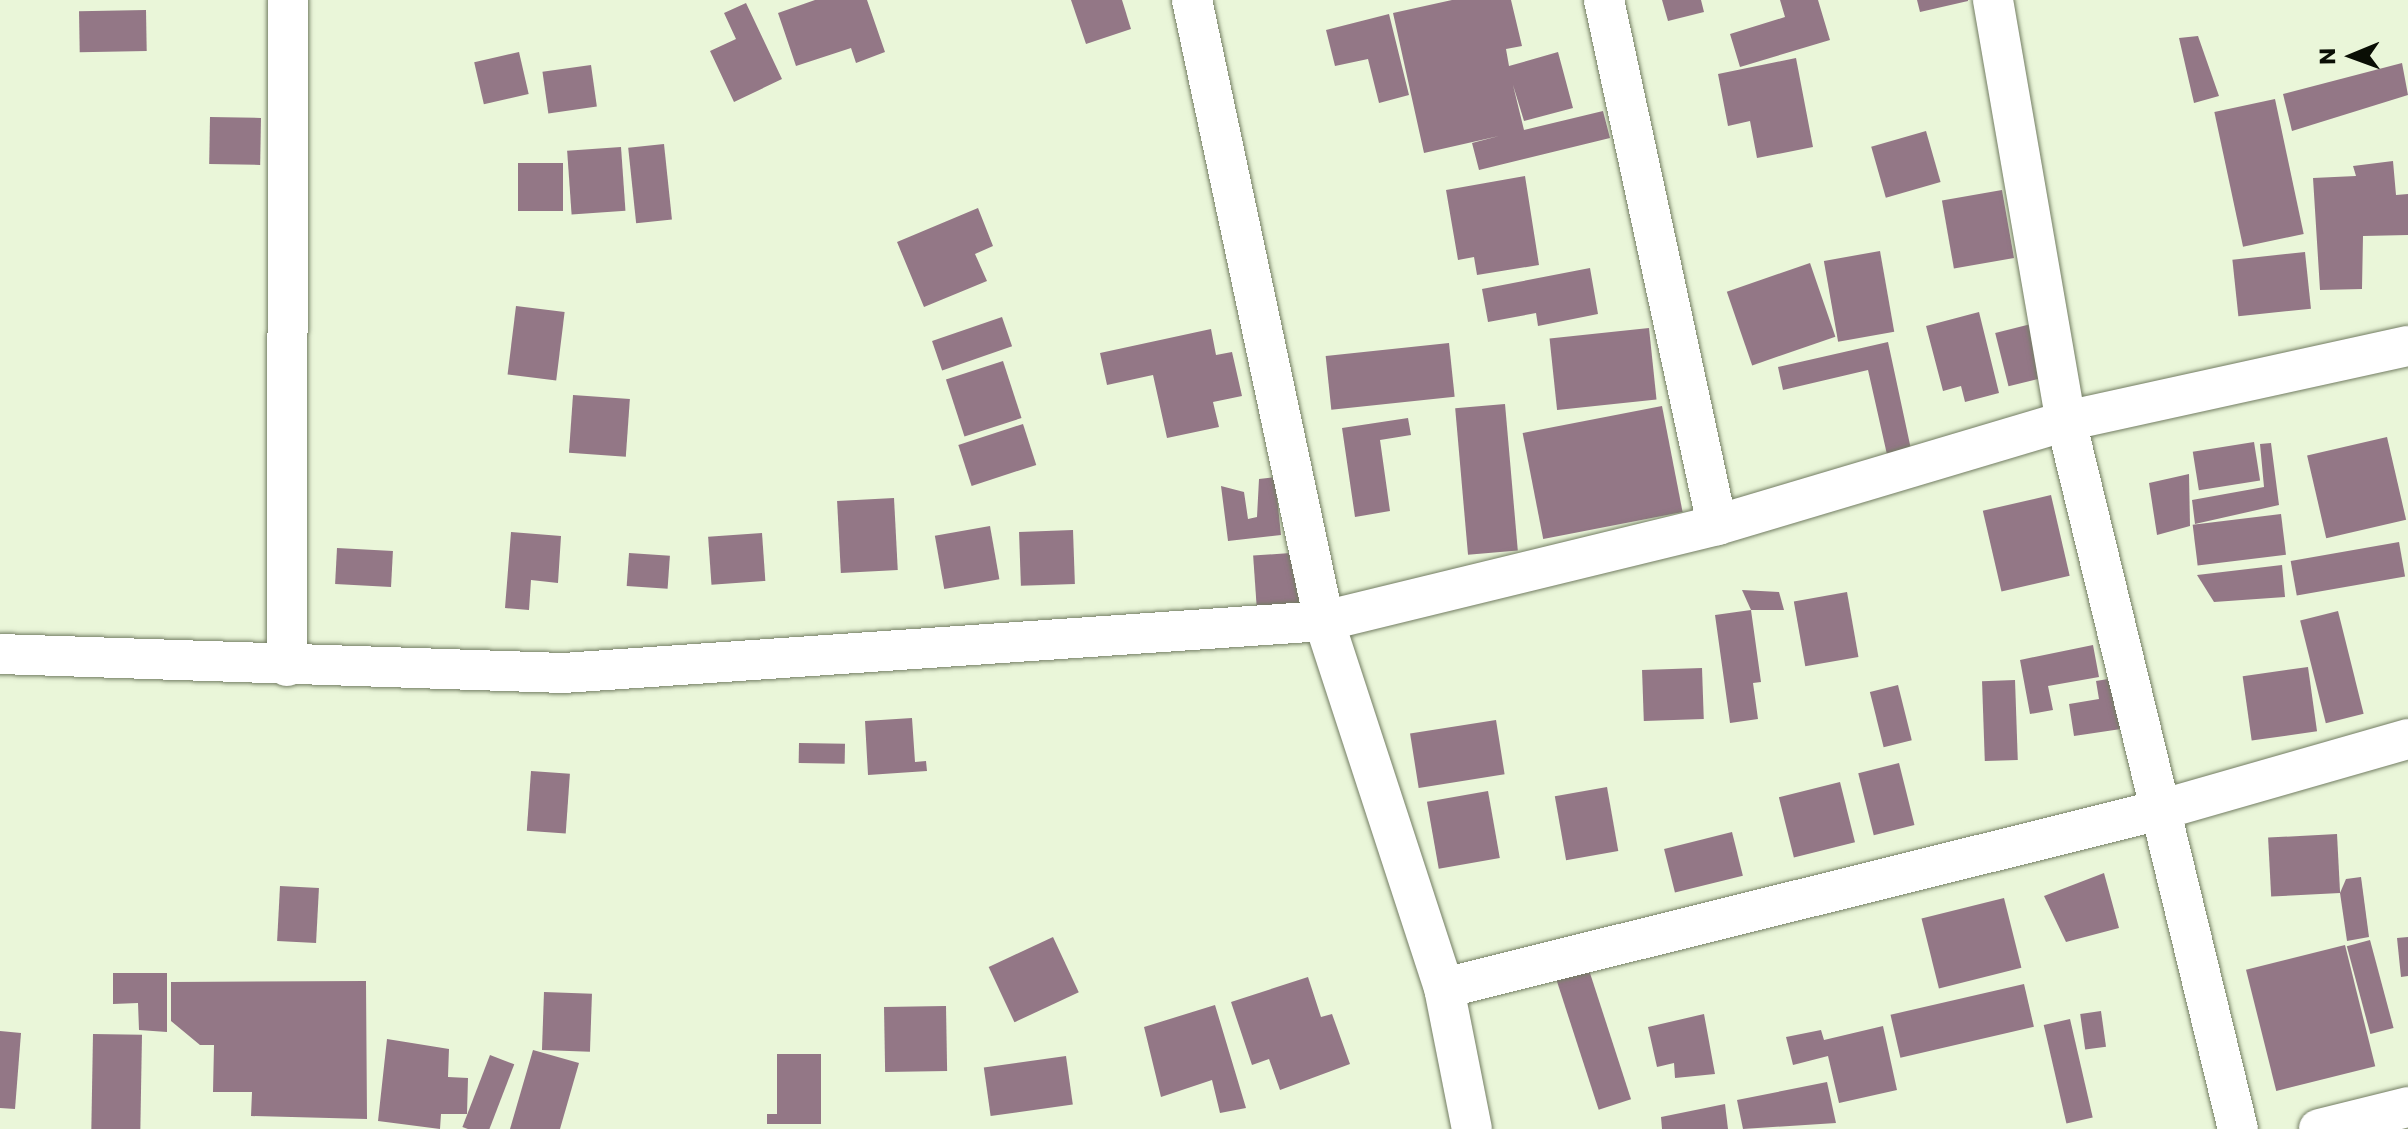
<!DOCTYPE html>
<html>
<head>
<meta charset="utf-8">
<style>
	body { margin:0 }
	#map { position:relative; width:2408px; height:1129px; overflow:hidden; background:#eaf6d9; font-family:Poppins,sans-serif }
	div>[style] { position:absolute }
	.building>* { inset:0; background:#937786; transform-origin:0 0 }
	.roads { filter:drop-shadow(0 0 2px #737d63) drop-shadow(0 0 2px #737d63) }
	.minor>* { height:40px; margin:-20px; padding:0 20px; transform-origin:20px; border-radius:20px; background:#fff }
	span { translate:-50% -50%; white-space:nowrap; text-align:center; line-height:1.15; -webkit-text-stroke:6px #eaf6d9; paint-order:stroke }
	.north { position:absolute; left:2312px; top:16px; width:80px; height:80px; -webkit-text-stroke:6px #eaf6d9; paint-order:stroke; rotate:269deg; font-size:22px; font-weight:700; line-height:32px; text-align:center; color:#0a0e05 }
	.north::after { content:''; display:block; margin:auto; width:28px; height:36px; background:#0a0e05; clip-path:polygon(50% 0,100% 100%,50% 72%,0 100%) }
</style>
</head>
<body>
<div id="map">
	<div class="building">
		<div style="clip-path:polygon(815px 0,867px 0,885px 52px,856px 63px,851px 48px,796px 66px,778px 13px)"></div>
		<div style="clip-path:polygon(1071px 0,1122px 0,1131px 29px,1086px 44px)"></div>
		<div style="clip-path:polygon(1452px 0,1511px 0,1522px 46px,1506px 49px,1509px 66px,1558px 52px,1573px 108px,1524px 121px,1513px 85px,1524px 130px,1603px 111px,1610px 138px,1479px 170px,1472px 143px,1499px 136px,1424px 153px,1393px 13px)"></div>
		<div style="clip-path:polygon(1662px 0,1701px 0,1704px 12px,1668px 21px)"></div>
		<div style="clip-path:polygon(1780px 0,1818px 0,1830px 40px,1740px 67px,1730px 34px,1785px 17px)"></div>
		<div style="clip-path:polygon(1917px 0,1968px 0,1968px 1px,1920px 12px)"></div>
		<div style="clip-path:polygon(746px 3px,782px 79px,734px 102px,710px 51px,736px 39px,724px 13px)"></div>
		<div style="left:146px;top:10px;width:41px;height:67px;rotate:89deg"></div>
		<div style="clip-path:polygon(1389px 14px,1409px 95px,1379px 103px,1368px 59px,1335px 66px,1326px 30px)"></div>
		<div style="clip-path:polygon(2198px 36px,2219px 96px,2194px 103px,2179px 38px)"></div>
		<div style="left:519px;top:52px;width:43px;height:46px;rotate:77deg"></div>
		<div style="clip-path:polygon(1796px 58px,1813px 147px,1757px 158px,1750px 121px,1728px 126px,1718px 74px)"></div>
		<div style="clip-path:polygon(2402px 63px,2408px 95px,2292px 131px,2283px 94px)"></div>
		<div style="left:591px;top:65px;width:42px;height:49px;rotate:82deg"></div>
		<div style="left:2275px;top:99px;width:138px;height:62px;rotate:78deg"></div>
		<div style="left:210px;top:117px;width:51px;height:47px;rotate:1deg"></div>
		<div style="left:1926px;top:131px;width:53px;height:57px;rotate:74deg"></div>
		<div style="left:664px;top:144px;width:76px;height:36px;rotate:84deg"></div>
		<div style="left:621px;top:147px;width:64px;height:54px;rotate:86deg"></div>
		<div style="clip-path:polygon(2393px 161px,2396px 195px,2408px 194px,2408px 235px,2363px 236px,2362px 289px,2320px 290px,2313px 178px,2356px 176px,2353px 166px)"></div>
		<div style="left:518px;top:163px;width:45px;height:48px"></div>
		<div style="clip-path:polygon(1525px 176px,1539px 265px,1477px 275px,1474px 257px,1458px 260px,1446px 190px)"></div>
		<div style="left:2002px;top:190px;width:69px;height:61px;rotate:80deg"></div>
		<div style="clip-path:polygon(978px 208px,993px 246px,975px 254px,987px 281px,924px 307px,897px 242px)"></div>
		<div style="left:1880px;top:251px;width:82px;height:57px;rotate:80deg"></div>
		<div style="left:2305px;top:252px;width:57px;height:73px;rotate:84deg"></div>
		<div style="left:1810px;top:263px;width:78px;height:88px;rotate:71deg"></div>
		<div style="clip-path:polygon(1590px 268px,1598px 314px,1538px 326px,1536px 313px,1488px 322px,1482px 289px)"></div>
		<div style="left:516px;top:306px;width:49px;height:69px;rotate:7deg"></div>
		<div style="clip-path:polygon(1979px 312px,1999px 393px,1965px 402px,1961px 386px,1943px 391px,1926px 326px)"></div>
		<div style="left:1002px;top:317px;width:31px;height:74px;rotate:71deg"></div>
		<div style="left:2035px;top:323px;width:55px;height:41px;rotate:76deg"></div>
		<div style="left:1649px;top:328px;width:72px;height:100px;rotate:84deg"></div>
		<div style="clip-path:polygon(1211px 329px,1216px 355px,1232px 352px,1242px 396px,1213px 402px,1219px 427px,1167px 438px,1153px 375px,1107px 385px,1100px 353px)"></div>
		<div style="clip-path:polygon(1888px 342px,1912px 454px,1888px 459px,1868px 370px,1783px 390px,1778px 367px)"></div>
		<div style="left:1449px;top:343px;width:54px;height:124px;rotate:84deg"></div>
		<div style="left:1003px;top:361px;width:60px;height:60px;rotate:72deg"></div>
		<div style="left:573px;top:395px;width:57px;height:58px;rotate:4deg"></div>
		<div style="left:1505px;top:404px;width:147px;height:50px;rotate:85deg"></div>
		<div style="left:1662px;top:406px;width:108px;height:142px;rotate:79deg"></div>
		<div style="clip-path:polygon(1408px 418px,1411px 435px,1380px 440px,1390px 511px,1355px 517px,1342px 428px)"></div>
		<div style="left:1023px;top:424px;width:43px;height:68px;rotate:72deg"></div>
		<div style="left:2387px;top:437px;width:85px;height:82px;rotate:77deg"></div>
		<div style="left:2254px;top:442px;width:39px;height:62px;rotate:81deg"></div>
		<div style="clip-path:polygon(2271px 443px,2279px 505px,2195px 524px,2192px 500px,2264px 487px,2260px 444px)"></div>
		<div style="clip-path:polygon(2189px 474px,2190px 526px,2157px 535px,2149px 483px)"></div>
		<div style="clip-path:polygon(1275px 477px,1281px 535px,1228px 541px,1221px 486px,1244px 492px,1248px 519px,1257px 517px,1259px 479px)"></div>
		<div style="left:2051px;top:495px;width:83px;height:70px;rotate:77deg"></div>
		<div style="left:894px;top:498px;width:72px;height:57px;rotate:87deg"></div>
		<div style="left:2281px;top:514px;width:41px;height:89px;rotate:83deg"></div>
		<div style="left:990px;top:526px;width:54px;height:56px;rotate:80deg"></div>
		<div style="left:1073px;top:530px;width:54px;height:54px;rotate:88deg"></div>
		<div style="clip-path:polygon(511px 532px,561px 536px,558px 583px,531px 580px,529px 610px,505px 608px)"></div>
		<div style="left:762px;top:533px;width:48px;height:54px;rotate:86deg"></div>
		<div style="left:2399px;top:542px;width:35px;height:110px;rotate:80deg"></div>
		<div style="left:337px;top:548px;width:56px;height:36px;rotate:3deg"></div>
		<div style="left:1304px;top:552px;width:53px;height:51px;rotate:86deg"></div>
		<div style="left:629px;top:553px;width:41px;height:33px;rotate:4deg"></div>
		<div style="clip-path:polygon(2282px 565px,2285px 597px,2214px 602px,2197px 575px)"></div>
		<div style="clip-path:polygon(1742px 590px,1779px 592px,1784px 610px,1751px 610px)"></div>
		<div style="left:1847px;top:592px;width:66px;height:54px;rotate:80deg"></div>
		<div style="clip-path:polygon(1751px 610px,1761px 682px,1753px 683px,1758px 719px,1730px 723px,1715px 615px)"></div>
		<div style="left:2338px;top:611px;width:106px;height:39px;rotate:76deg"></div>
		<div style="clip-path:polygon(2093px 645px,2099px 677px,2048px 686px,2053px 710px,2030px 714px,2020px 660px)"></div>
		<div style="left:2308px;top:667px;width:65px;height:66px;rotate:82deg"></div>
		<div style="left:1702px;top:668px;width:51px;height:60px;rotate:88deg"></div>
		<div style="clip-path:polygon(2114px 678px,2121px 729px,2074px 736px,2069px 704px,2099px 699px,2096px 681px)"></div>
		<div style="left:2015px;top:680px;width:80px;height:33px;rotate:88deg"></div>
		<div style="left:1898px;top:685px;width:57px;height:29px;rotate:76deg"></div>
		<div style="clip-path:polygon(912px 718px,915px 762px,926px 761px,927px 771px,868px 775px,865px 721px)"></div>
		<div style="left:1496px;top:720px;width:55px;height:87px;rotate:81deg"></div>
		<div style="left:799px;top:743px;width:46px;height:20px;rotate:1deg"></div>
		<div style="left:1899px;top:763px;width:64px;height:42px;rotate:76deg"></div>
		<div style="left:531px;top:771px;width:39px;height:60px;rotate:4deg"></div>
		<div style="left:1840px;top:782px;width:62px;height:63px;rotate:76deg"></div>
		<div style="left:1607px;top:787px;width:65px;height:53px;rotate:80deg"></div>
		<div style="left:1488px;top:791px;width:68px;height:62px;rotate:80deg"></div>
		<div style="left:1732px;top:832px;width:45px;height:70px;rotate:76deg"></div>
		<div style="left:2337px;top:834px;width:59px;height:69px;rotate:87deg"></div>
		<div style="clip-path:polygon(2104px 873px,2119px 928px,2066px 942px,2044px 896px)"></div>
		<div style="clip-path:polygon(2361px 877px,2369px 937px,2347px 941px,2340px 893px,2346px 879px)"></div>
		<div style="left:280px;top:886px;width:39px;height:55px;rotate:3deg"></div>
		<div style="left:2004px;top:898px;width:72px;height:85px;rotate:76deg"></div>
		<div style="left:1053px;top:937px;width:61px;height:71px;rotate:65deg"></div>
		<div style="clip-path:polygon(2408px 937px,2408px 976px,2401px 977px,2397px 938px)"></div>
		<div style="left:2370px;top:940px;width:91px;height:24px;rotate:75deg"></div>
		<div style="left:2345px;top:945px;width:125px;height:102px;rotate:76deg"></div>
		<div style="left:1589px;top:970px;width:136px;height:34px;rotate:72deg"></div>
		<div style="clip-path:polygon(113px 973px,167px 973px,167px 1032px,139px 1030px,138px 1003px,113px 1004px)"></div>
		<div style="clip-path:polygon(1308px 977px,1321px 1017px,1332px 1014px,1350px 1064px,1280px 1090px,1269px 1059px,1252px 1065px,1231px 1002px)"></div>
		<div style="clip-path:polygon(366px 981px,367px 1119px,251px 1116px,252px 1092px,213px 1092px,214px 1045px,200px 1045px,171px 1021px,171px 982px)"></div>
		<div style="left:2024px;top:984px;width:44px;height:137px;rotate:77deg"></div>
		<div style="left:544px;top:992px;width:48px;height:58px;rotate:2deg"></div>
		<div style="clip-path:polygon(1215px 1005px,1246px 1108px,1220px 1113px,1212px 1080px,1161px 1097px,1144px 1027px)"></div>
		<div style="left:946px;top:1006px;width:65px;height:62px;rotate:89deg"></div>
		<div style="left:2101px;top:1011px;width:36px;height:21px;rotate:82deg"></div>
		<div style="clip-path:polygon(1704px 1014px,1715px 1074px,1675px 1078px,1674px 1063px,1657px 1067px,1648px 1027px)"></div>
		<div style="left:2070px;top:1019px;width:101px;height:27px;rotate:77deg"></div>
		<div style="clip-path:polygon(1883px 1026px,1897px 1090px,1839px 1103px,1828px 1056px,1793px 1065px,1786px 1037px,1821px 1030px,1824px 1040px)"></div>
		<div style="clip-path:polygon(0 1031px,21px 1033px,15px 1109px,0 1108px)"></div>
		<div style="left:93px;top:1034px;width:49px;height:95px;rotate:1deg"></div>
		<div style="clip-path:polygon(387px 1039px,449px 1049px,448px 1077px,468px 1078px,467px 1114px,441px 1114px,440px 1129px,378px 1121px)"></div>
		<div style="clip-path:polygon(533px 1050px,579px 1063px,560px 1129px,510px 1129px)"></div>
		<div style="clip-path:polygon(777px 1054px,821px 1054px,821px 1124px,767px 1124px,767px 1114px,777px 1114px)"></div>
		<div style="left:490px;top:1055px;width:26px;height:77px;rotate:21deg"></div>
		<div style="left:1066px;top:1056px;width:49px;height:83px;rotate:82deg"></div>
		<div style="clip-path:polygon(1827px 1082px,1836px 1123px,1743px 1129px,1737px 1100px)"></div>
		<div style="clip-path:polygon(1725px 1104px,1728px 1129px,1662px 1129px,1661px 1117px)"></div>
	</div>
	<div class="roads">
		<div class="minor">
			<div style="left:1192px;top:0;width:635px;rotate:78deg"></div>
			<div style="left:1324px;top:621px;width:386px;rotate:71.9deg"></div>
			<div style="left:1444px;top:988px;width:144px;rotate:78.8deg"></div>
			<div style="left:1604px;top:0;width:537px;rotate:77.85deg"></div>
			<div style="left:1993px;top:0;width:427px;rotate:80.2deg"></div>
			<div style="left:2066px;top:421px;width:729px;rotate:76.35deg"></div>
			<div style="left:0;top:654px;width:563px;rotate:1.93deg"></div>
			<div style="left:563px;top:673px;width:763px;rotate:-3.91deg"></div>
			<div style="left:1324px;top:621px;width:405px;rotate:-13.7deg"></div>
			<div style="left:1717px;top:525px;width:364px;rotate:-16.6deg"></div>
			<div style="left:2066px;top:421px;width:350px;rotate:-12.4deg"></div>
			<div style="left:287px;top:666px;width:666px;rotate:-89.91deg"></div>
			<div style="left:1444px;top:988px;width:738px;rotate:-13.96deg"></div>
			<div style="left:2160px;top:810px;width:258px;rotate:-16deg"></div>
			<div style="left:2319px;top:1129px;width:92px;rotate:-13.9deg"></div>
		</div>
	</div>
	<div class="north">N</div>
</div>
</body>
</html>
